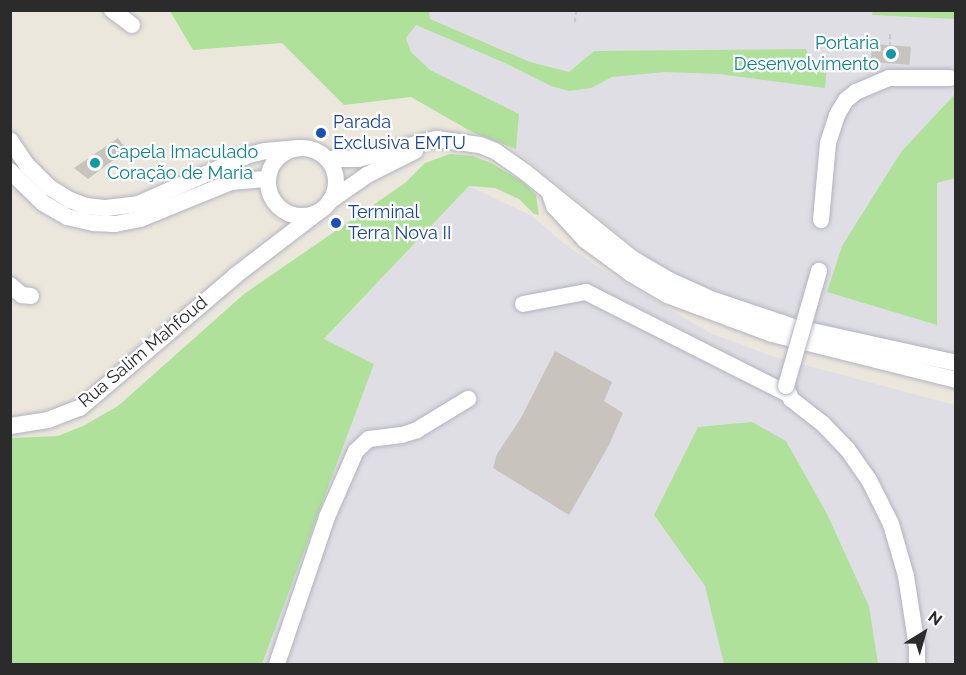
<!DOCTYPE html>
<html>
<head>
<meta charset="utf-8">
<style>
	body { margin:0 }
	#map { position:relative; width:966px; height:675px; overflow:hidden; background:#ece7dd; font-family:Raleway,sans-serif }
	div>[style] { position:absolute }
	.industrial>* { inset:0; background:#e0dee5 }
	.green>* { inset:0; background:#b0e19b }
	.building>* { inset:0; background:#c8c3bd; transform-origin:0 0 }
	.path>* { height:2px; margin-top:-1px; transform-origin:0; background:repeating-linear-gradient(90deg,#c8c8c8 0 4.5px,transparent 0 7.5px) }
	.roads { filter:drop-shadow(0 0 2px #b1b3be) drop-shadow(0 0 2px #b1b3be) }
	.minor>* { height:16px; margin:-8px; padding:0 8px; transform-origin:8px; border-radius:8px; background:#fff }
	.minor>.ring { margin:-8px; padding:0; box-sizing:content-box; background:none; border:16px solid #fff; border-radius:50% }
	.bridges { filter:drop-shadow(0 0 2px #b1b3be) drop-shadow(0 0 2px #b1b3be) }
	.minor-bridge>* { height:16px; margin:-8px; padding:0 8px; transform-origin:8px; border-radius:8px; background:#fff }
	.dots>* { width:16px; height:16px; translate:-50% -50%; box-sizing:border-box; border:3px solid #fff; border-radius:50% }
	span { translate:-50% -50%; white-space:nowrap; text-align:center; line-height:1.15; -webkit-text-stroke:4.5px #fff; paint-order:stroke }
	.culture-label { font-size:18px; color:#0d838f }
	.right { translate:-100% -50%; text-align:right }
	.left { translate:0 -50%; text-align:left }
	.transit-label { font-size:18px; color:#164399 }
	.street-label { font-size:18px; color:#2b2b2b }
	.frame { position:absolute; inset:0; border:12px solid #2b2b2b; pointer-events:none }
	.north { position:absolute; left:894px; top:603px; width:60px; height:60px; -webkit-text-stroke:4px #fff; paint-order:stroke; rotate:37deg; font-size:16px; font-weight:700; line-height:24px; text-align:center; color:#2b2b2b }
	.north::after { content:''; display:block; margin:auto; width:21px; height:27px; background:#2b2b2b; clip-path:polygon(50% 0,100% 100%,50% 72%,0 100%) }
</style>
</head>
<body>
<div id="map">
	<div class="industrial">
		<div style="clip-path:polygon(325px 11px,955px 11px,955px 355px,797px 324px,662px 269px,534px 165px)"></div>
		<div style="clip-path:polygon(469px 186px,532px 216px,562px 242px,595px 265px,712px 334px,775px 357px,955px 405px,955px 664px,262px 664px,374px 364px,324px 340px)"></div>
	</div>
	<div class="green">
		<div style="clip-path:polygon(873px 10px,955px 11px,955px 19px,872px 15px)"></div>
		<div style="clip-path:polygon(170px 11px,429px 11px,430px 19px,530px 62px,569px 72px,594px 51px,806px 49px,811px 66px,827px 67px,825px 88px,719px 74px,665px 72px,612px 77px,591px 88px,569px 91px,551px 86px,505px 63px,416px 25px,406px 38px,411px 52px,430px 70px,519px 114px,516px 149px,472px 132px,411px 97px,344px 105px,282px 43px,193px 50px)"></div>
		<div style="clip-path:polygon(955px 94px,955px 178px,937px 183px,937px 325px,827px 292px,842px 246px,901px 152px)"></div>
		<div style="clip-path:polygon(450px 154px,473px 156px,491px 163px,523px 182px,536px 195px,539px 215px,534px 214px,519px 199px,495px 188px,469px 186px,324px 339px,374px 364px,262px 664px,11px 664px,11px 438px,58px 436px,83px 426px,118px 406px,244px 294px,405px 183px,425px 163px)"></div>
		<div style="clip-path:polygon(752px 422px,786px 441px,827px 514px,869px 606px,878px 664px,724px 664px,705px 586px,654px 515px,698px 427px)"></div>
	</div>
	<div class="building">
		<div style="left:872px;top:44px;width:39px;height:18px;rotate:4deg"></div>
		<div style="clip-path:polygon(118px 138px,127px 150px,88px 179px,74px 168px)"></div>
		<div style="clip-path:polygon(555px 351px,612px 382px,604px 401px,623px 413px,609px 445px,569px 515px,493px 468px,497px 454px,521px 418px)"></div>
	</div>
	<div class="path">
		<div style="left:575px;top:22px;width:12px;rotate:-85deg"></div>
		<div style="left:890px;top:46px;width:14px;rotate:-90deg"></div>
	</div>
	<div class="roads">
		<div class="minor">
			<div style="left:112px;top:10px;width:25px;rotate:37deg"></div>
			<div style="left:10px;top:140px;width:30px;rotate:56deg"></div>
			<div style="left:27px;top:165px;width:31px;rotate:45deg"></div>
			<div style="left:49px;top:187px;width:25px;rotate:32deg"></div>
			<div style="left:70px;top:200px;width:17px;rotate:21deg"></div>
			<div style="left:86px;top:206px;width:20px;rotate:6deg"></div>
			<div style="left:106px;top:208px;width:32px;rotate:-7deg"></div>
			<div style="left:138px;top:204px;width:121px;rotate:-23.8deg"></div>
			<div style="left:249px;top:155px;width:16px;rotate:-14deg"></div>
			<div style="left:265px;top:151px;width:34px;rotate:-5deg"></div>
			<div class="ring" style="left:268px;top:148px;width:52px;height:52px"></div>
			<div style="left:327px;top:159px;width:31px"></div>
			<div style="left:358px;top:159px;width:81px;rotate:-14.4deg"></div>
			<div style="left:436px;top:139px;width:44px;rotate:7.8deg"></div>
			<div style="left:480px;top:145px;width:16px;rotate:22deg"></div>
			<div style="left:495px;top:151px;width:37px;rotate:35deg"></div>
			<div style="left:525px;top:172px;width:139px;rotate:38.9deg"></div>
			<div style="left:633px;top:259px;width:42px;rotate:30.3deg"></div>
			<div style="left:669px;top:280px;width:46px;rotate:24.3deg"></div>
			<div style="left:711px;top:299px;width:88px;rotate:18.6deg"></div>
			<div style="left:794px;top:327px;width:166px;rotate:12.5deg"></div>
			<div style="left:10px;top:171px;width:46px;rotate:44.1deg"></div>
			<div style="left:43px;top:203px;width:28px;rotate:30deg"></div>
			<div style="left:67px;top:217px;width:28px;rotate:13deg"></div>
			<div style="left:94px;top:223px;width:21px;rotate:3deg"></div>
			<div style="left:115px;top:224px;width:25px;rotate:-11deg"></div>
			<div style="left:140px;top:219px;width:98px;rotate:-22.1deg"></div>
			<div style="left:231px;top:182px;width:37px;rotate:-5deg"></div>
			<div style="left:550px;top:194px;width:13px;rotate:72deg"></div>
			<div style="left:554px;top:206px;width:46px;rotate:47.6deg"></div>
			<div style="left:585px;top:240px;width:56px;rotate:36.3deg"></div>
			<div style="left:630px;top:273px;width:43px;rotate:30.7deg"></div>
			<div style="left:667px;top:295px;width:112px;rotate:20.4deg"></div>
			<div style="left:772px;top:334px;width:190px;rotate:14deg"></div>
			<div style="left:330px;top:201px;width:45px;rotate:-35.1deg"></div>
			<div style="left:367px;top:175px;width:54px;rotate:-26.6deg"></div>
			<div style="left:821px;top:220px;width:77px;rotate:-84.8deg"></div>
			<div style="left:828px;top:143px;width:29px;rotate:-72deg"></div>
			<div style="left:837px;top:115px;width:17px;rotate:-59deg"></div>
			<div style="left:846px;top:100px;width:13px;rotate:-39deg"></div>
			<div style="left:856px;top:92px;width:36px;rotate:-23deg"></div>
			<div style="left:889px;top:78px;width:61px"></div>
			<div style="left:10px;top:285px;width:16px;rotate:40deg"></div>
			<div style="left:22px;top:295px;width:9px;rotate:6deg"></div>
			<div style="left:523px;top:304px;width:64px;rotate:-10.8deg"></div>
			<div style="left:586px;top:292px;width:226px;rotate:26.8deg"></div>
			<div style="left:786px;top:386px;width:14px;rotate:69deg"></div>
			<div style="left:791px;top:399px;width:39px;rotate:38deg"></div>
			<div style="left:822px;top:423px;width:37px;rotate:46deg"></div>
			<div style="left:848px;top:450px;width:37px;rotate:55deg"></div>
			<div style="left:869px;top:480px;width:49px;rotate:63.4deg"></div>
			<div style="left:891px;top:524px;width:54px;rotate:73.9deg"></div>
			<div style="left:906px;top:576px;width:72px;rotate:81.2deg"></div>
			<div style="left:917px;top:647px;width:17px;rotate:90deg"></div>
			<div style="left:10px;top:426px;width:38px;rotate:-9deg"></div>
			<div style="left:48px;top:420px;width:34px;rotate:-21deg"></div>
			<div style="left:80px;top:408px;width:205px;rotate:-40.4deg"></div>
			<div style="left:236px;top:275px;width:102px;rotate:-37.4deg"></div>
			<div style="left:277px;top:664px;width:155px;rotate:-71.2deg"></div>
			<div style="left:327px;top:517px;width:72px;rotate:-66.3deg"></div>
			<div style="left:356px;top:451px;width:18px;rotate:-43deg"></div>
			<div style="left:369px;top:439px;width:33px;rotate:-7deg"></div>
			<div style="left:402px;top:435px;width:16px;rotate:-18deg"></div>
			<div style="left:417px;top:430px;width:60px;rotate:-31.3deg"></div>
		</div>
	</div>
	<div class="bridges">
		<div class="minor-bridge">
			<div style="left:786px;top:386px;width:120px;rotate:-74deg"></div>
		</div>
	</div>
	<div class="dots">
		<div style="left:891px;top:54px;background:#0f9aa8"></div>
		<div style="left:321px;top:133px;background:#1a4fb4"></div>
		<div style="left:95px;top:163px;background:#0f9aa8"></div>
		<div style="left:336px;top:223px;background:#1a4fb4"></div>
	</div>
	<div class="culture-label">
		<span class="right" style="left:879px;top:54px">Portaria<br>Desenvolvimento</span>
		<span class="left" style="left:107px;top:163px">Capela Imaculado<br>Coração de Maria</span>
	</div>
	<div class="transit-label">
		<span class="left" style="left:333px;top:133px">Parada<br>Exclusiva EMTU</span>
		<span class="left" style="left:348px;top:223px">Terminal<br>Terra Nova II</span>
	</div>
	<div class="street-label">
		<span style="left:143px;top:352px;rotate:-40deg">Rua Salim Mahfoud</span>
	</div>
	<div class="frame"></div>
	<div class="north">N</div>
</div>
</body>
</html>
